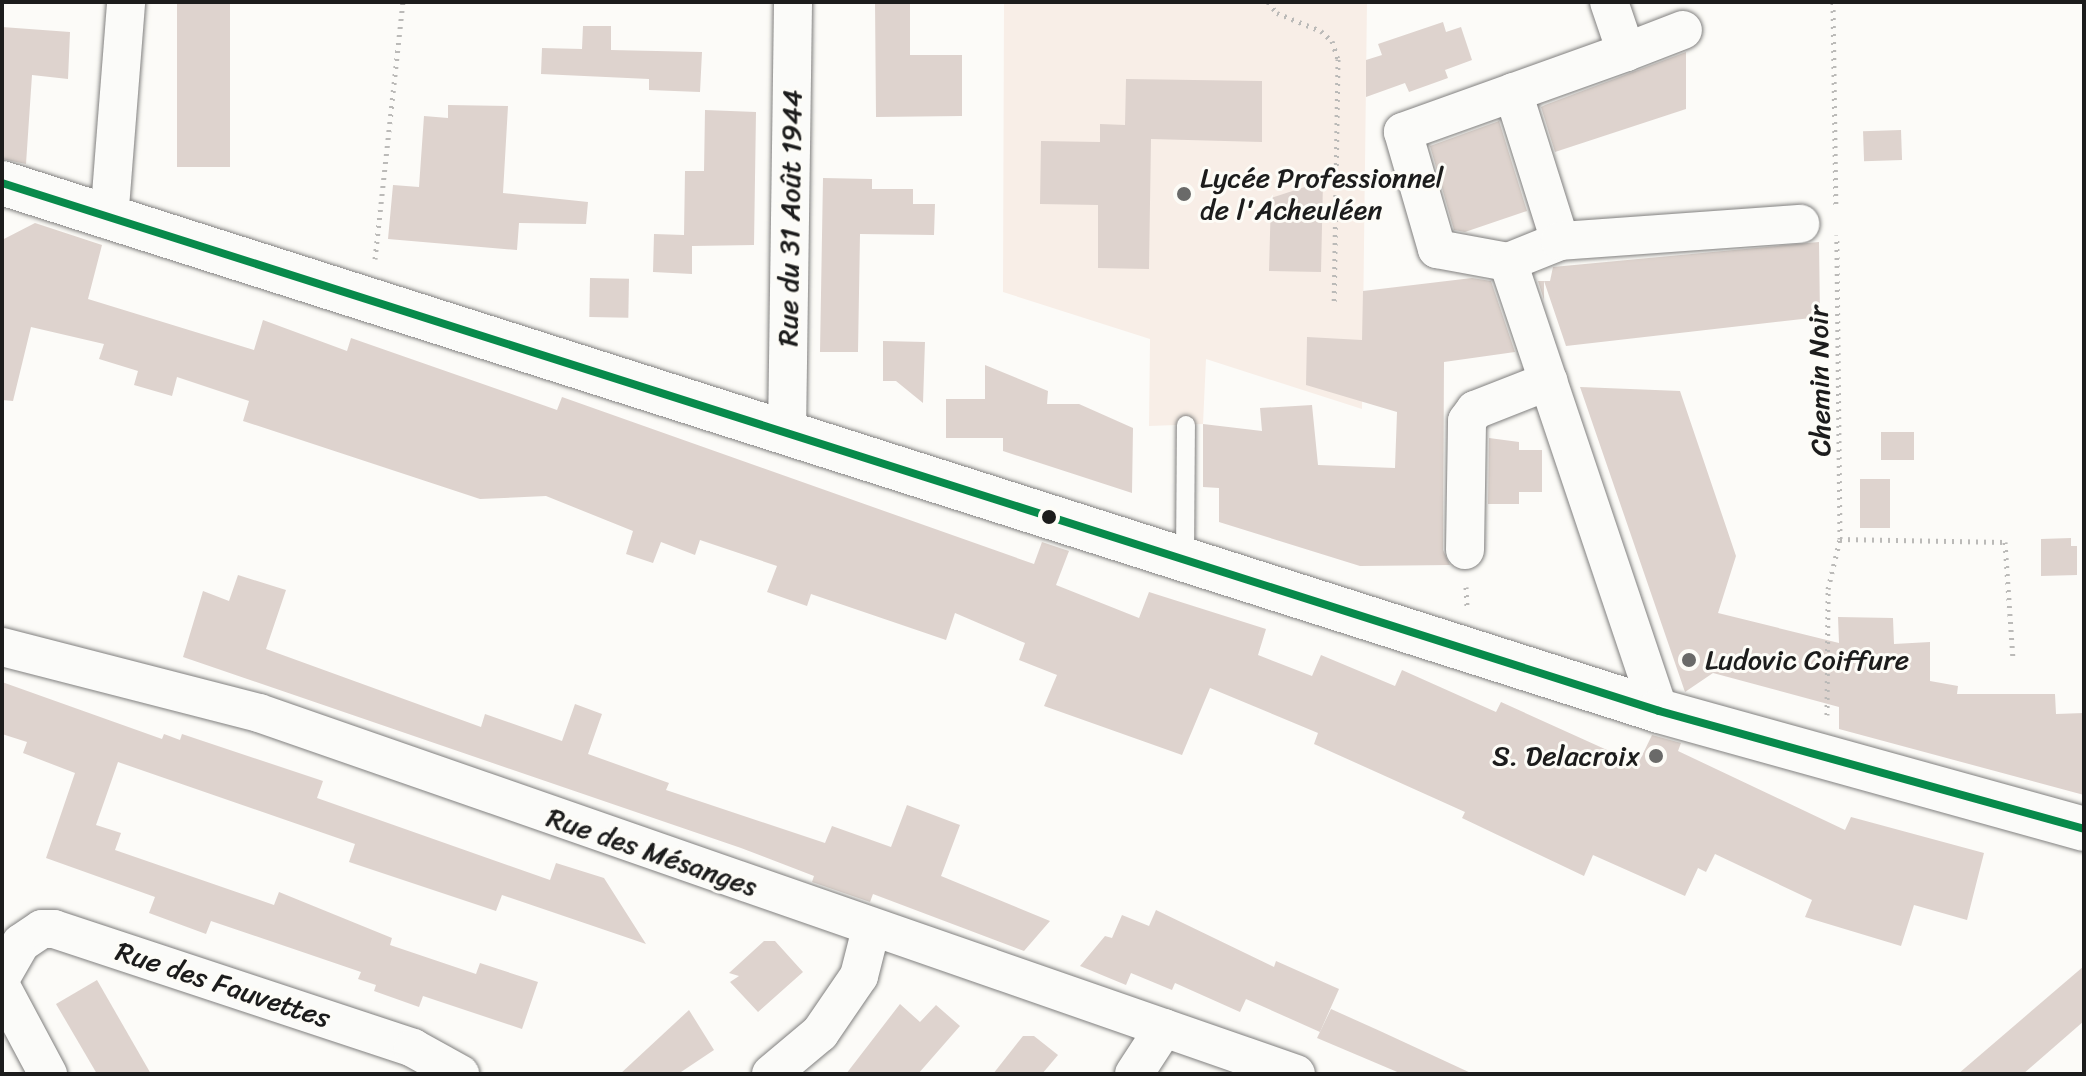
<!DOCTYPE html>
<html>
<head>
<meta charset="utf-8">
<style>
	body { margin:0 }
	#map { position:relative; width:2086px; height:1076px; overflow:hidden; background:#fcfbf8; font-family:Sriracha,sans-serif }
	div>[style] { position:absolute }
	.built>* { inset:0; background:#f8eee7 }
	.building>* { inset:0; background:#ded3ce; transform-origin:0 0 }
	.path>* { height:5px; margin-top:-2.5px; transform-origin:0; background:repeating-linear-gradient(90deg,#bbbab8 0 2px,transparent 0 8px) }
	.roads { filter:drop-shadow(0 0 2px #81807f) drop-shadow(0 0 2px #81807f) }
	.service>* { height:18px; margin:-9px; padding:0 9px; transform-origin:9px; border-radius:9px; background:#fbfbf9 }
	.minor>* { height:38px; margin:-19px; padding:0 19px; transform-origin:19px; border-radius:19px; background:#fbfbf9 }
	.secondary>* { height:44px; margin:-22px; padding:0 22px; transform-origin:22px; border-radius:22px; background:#fbfbf9 }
	.bus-1>* { height:8px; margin:-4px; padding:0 4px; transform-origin:4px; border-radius:4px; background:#088a4b }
	.dots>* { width:22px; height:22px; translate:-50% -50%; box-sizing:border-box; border:4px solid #fdfcf7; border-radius:50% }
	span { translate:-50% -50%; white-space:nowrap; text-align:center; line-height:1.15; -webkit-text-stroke:6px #fdfcf7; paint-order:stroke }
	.poi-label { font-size:28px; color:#1c1c1c }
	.left { translate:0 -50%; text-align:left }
	.right { translate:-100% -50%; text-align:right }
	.street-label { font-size:28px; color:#1c1c1c }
	.frame { position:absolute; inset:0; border:4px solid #1c1c1c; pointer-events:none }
</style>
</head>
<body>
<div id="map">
	<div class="built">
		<div style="clip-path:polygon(1004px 2px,1367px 2px,1362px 409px,1206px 359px,1203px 424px,1149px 426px,1150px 339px,1003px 292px)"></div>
	</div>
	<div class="building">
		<div style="left:177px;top:2px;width:53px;height:165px"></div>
		<div style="clip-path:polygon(875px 2px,910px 2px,910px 55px,962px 55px,962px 116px,876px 117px)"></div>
		<div style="clip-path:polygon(1443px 22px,1446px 32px,1461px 27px,1472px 60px,1445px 70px,1448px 78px,1409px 92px,1405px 83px,1366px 97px,1366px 60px,1382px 55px,1378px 44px)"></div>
		<div style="clip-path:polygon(583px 26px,611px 26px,611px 50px,702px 52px,700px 92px,649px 90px,649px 79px,541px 74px,542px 48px,582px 49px)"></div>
		<div style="clip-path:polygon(2px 27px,70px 32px,68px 79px,32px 75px,26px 164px,2px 159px)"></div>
		<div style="clip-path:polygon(1686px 52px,1686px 109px,1555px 152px,1541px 107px,1545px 105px)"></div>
		<div style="clip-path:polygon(1126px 79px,1262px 81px,1262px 142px,1151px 139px,1149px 269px,1098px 268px,1098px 205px,1040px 204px,1041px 141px,1100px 142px,1100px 124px,1125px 125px)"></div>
		<div style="clip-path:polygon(448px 105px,508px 106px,503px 193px,588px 202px,586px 224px,519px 223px,517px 250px,388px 239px,393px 185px,419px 187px,424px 116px,448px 118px)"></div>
		<div style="clip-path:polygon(705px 110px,756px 112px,754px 245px,692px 246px,692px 274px,653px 272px,654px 234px,684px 235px,685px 171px,704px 171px)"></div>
		<div style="clip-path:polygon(1499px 121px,1527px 211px,1465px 232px,1454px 230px,1430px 146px)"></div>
		<div style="left:1901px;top:130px;width:30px;height:38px;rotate:88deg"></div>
		<div style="clip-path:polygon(823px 178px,872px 179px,872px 189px,913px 189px,913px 204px,935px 204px,934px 235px,860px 234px,858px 352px,820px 352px)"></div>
		<div style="clip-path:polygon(1323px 181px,1321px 272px,1269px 271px,1271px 198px)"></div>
		<div style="clip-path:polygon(35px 223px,102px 245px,88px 299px,254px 350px,263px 320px,347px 351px,351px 338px,557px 410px,562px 397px,1034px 564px,1042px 542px,1069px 551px,1056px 585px,1139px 618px,1149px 592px,1266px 629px,1258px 655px,1312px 676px,1321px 655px,1395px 686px,1402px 670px,1496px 712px,1501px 702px,1638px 764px,1652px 735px,1681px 743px,1678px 751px,1845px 830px,1851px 817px,1984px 853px,1967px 920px,1914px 905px,1901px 946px,1805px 917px,1812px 900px,1715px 854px,1706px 872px,1698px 868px,1685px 896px,1593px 855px,1584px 876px,1462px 818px,1465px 812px,1314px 744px,1318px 733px,1210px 688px,1182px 755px,1044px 706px,1057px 675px,1019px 660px,1025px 643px,955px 613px,946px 640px,811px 594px,807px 606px,767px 592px,777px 566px,700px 540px,695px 555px,661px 542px,653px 563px,626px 554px,633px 531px,546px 496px,480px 499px,243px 421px,249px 401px,177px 377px,172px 396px,134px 385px,138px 371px,99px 359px,104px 344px,31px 327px,13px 401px,2px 400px,2px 240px)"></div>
		<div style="clip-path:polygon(1819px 242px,1820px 317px,1566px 346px,1544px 281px,1544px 300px,1538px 281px,1550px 281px,1553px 267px)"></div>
		<div style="left:590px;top:278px;width:39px;height:39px;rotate:1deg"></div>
		<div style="clip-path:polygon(1472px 278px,1491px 281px,1515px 352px,1444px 362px,1443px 550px,1450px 565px,1360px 566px,1219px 522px,1219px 488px,1203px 487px,1203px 424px,1262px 431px,1260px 408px,1312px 405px,1318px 465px,1395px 468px,1397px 412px,1306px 385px,1307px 337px,1362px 340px,1363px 291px)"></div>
		<div style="clip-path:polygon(883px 341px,925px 342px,923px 403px,896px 381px,883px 381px)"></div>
		<div style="clip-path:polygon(985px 365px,1048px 391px,1047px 404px,1079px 404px,1133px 428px,1132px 493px,1003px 451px,1003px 438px,946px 438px,946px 399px,985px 399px)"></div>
		<div style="clip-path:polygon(1580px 387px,1680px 391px,1736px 556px,1718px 613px,1839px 643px,1838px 617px,1893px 618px,1894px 644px,1930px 642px,1930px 681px,1958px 686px,1957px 694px,2055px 694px,2056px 714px,2084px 713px,2084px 795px,1839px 729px,1839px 707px,1713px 673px,1685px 692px)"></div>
		<div style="left:1881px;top:432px;width:33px;height:28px"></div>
		<div style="clip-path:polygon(1489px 438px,1519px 442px,1519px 450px,1542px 450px,1542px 492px,1519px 492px,1519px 504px,1488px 504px)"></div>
		<div style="left:1860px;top:479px;width:30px;height:49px"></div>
		<div style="clip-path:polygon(2071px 538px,2071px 546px,2077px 546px,2077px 575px,2041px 576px,2041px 539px)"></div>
		<div style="clip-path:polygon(238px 575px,286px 590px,266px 649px,481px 727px,485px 714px,562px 741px,575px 704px,602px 714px,588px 754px,669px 783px,666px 790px,825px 843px,832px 826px,891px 847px,907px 805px,960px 825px,941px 876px,1050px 921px,1024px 951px,873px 894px,870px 902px,812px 882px,814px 876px,741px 848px,183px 657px,203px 591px,229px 601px)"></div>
		<div style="clip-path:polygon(2px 682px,162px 739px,164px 734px,180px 740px,182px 734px,323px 781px,317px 798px,550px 880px,556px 863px,604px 878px,646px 944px,502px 895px,496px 911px,349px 862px,355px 844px,118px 762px,96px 825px,121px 833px,115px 850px,274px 905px,279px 892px,392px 938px,390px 945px,476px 974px,480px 963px,538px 982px,522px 1029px,423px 996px,419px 1007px,374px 991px,376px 985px,358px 979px,361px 972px,211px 921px,206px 934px,149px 913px,155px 897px,46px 858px,75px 773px,23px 753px,27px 742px,2px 734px)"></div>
		<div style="clip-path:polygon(1156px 910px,1274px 967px,1276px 961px,1339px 989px,1320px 1032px,1246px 999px,1240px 1012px,1175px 983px,1172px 990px,1131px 973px,1126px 985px,1080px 966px,1105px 936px,1112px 938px,1122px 915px,1149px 926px)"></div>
		<div style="clip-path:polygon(764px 941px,775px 941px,803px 972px,758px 1012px,730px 982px,739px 976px,729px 973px)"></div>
		<div style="clip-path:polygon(2084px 966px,2084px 1021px,2023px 1074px,1958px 1074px)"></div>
		<div style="clip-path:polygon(97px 980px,151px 1074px,97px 1074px,56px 1004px)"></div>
		<div style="clip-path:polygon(900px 1004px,920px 1022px,936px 1005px,960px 1026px,918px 1074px,846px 1074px)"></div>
		<div style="clip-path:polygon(1331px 1009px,1380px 1031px,1473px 1074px,1402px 1074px,1317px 1038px)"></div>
		<div style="clip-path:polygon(689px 1010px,714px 1050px,678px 1074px,620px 1074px)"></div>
		<div style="clip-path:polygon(1023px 1036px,1034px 1036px,1058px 1055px,1042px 1074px,993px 1074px)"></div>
	</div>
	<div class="path">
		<div style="left:1268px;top:2px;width:14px;rotate:51deg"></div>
		<div style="left:1277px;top:13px;width:48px;rotate:22.2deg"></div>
		<div style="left:1321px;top:31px;width:15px;rotate:42deg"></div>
		<div style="left:1332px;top:41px;width:19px;rotate:72deg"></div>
		<div style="left:1338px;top:59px;width:246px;rotate:90.9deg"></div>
		<div style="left:1833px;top:2px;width:207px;rotate:89.2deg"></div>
		<div style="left:375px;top:259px;width:259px;rotate:-83.8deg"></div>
		<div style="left:1840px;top:539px;width:165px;rotate:1deg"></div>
		<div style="left:2005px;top:542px;width:116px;rotate:86.1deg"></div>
		<div style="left:1466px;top:587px;width:22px;rotate:87deg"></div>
		<div style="left:1827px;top:715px;width:126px;rotate:-89.5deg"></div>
		<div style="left:1828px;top:589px;width:51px;rotate:-76.5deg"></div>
		<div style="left:1840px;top:539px;width:304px;rotate:-90.6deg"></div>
	</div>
	<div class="roads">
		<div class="service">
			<div style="left:1185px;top:560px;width:135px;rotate:-89.6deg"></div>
		</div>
		<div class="minor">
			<div style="left:1609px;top:2px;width:53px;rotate:71.2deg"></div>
			<div style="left:1626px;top:52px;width:237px;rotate:160.3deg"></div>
			<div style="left:1403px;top:132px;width:122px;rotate:73.8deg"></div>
			<div style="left:1437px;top:249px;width:72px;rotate:10.4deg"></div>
			<div style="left:1508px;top:262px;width:474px;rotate:71.4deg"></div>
			<div style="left:1626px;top:52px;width:61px;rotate:-21.1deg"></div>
			<div style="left:1513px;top:92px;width:156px;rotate:72.5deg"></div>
			<div style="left:109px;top:220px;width:219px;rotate:-85.5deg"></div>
			<div style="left:1508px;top:262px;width:56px;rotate:-22deg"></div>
			<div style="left:1560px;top:241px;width:241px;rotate:-4.1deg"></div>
			<div style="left:787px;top:434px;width:432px;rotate:-89.2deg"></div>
			<div style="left:1465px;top:550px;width:129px;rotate:-89.1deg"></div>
			<div style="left:1467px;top:421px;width:14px;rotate:-54deg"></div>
			<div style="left:1475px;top:410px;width:79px;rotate:-21.4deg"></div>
			<div style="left:2px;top:647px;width:265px;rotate:14.4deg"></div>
			<div style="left:259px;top:713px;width:1098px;rotate:19.19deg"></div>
			<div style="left:2px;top:976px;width:38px;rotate:-60deg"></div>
			<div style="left:21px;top:943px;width:25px;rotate:-34deg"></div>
			<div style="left:42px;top:929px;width:12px"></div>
			<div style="left:54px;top:929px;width:378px;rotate:18.3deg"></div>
			<div style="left:413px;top:1048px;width:54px;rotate:29deg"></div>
			<div style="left:2px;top:988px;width:98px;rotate:61.9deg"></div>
			<div style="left:771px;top:1074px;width:64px;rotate:-39.9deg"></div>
			<div style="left:820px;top:1033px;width:69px;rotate:-55.6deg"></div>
			<div style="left:859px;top:976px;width:49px;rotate:-75.7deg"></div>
			<div style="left:1134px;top:1074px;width:55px;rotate:-56.9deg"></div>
		</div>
		<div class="secondary">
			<div style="left:2px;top:183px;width:1739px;rotate:17.67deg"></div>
			<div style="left:1659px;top:711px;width:441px;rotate:15.5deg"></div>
		</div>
	</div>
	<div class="bus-1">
		<div style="left:2px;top:183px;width:1739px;rotate:17.67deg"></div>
		<div style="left:1659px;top:711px;width:441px;rotate:15.5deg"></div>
	</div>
	<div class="dots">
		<div style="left:1184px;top:194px;background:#6a6a69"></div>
		<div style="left:1049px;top:517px;background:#1c1c1c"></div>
		<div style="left:1689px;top:660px;background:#6a6a69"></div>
		<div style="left:1656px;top:756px;background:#6a6a69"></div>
	</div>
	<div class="poi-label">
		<span class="left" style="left:1200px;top:194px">Lycée Professionnel<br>de l'Acheuléen</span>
		<span class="left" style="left:1705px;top:660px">Ludovic Coiffure</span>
		<span class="right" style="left:1640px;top:756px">S. Delacroix</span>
	</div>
	<div class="street-label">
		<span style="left:790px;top:218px;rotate:-89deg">Rue du 31 Août 1944</span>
		<span style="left:1820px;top:381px;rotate:-91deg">Chemin Noir</span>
		<span style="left:652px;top:852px;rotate:19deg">Rue des Mésanges</span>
		<span style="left:223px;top:985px;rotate:18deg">Rue des Fauvettes</span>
	</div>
	<div class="frame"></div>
</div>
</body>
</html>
